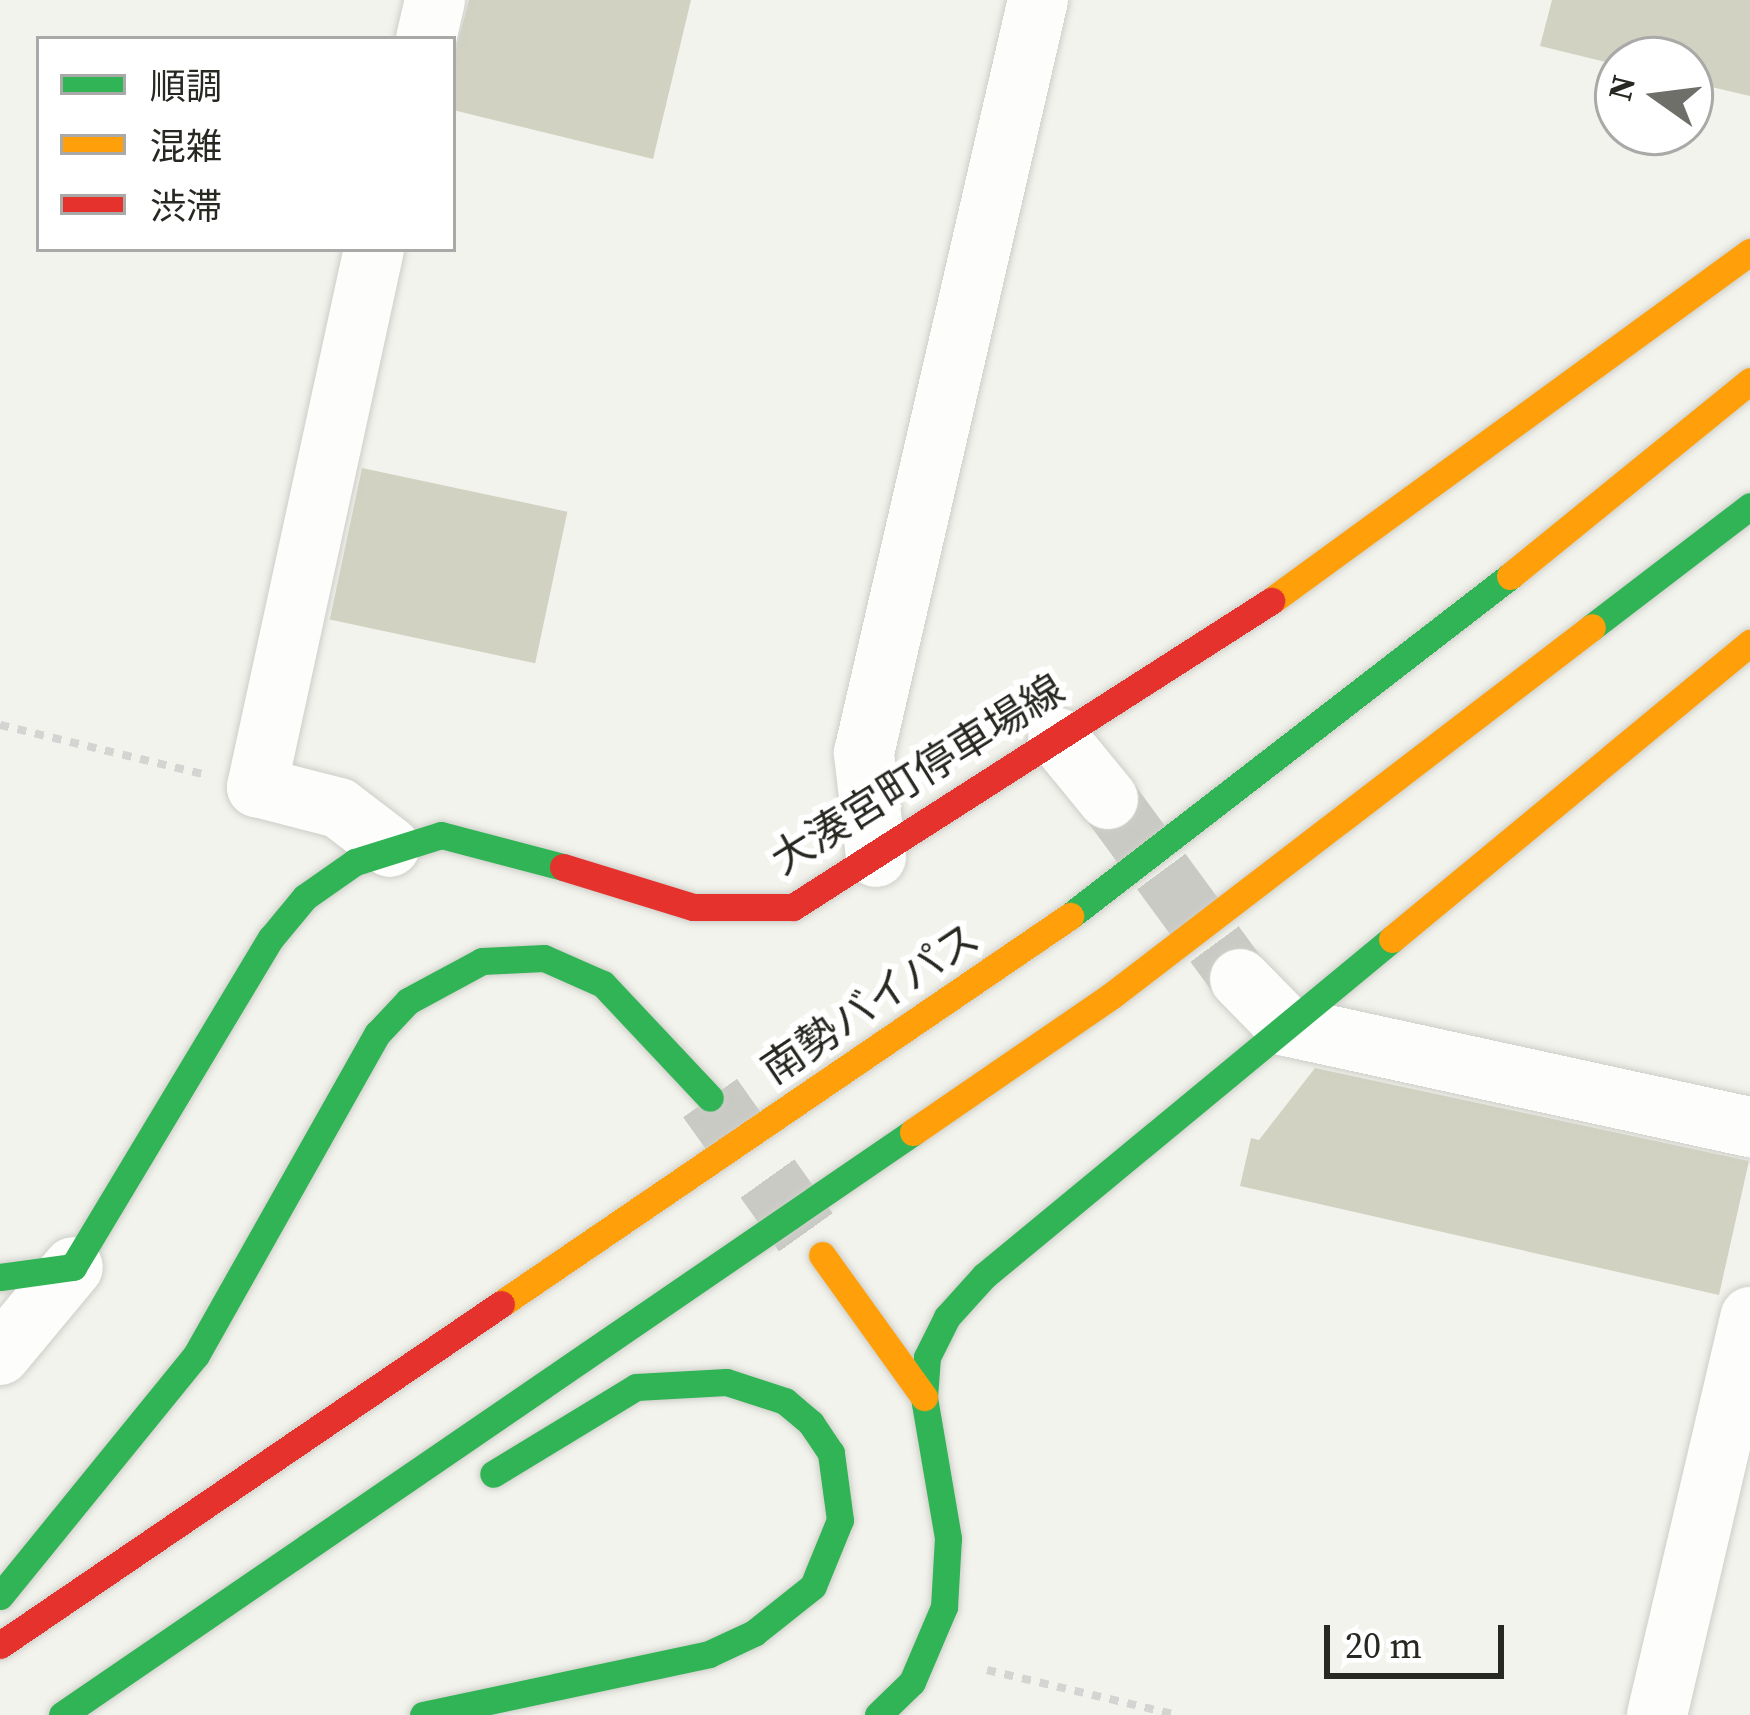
<!DOCTYPE html>
<html>
<head>
<meta charset="utf-8">
<style>
	body { margin:0 }
	#map { position:relative; width:1750px; height:1715px; overflow:hidden; background:#f3f3ed; font-family:"Source Serif 4","Noto Sans JP",serif }
	div>[style] { position:absolute }
	.building>* { inset:0; background:#d2d2c2; transform-origin:0 0 }
	.street-tunnel>* { height:60px; margin-top:-30px; transform-origin:0; background:repeating-linear-gradient(90deg,#cacac5 0 60px,transparent 0 90px) }
	.highway-tunnel>* { height:66px; margin-top:-33px; transform-origin:0; background:repeating-linear-gradient(90deg,#cacac5 0 66px,transparent 0 99px) }
	.path>* { height:8px; margin-top:-4px; transform-origin:0; background:repeating-linear-gradient(90deg,#d4d4d3 0 9px,transparent 0 18px) }
	.roads { filter:drop-shadow(0 0 3px #cecec9) drop-shadow(0 0 3px #cecec9) }
	.street>* { height:60px; margin:-30px; padding:0 30px; transform-origin:30px; border-radius:30px; background:#fdfdfc }
	.fast>* { height:27px; margin:-13.5px; padding:0 13.5px; transform-origin:13.5px; border-radius:13.5px; background:#30b455 }
	.slow>* { height:27px; margin:-13.5px; padding:0 13.5px; transform-origin:13.5px; border-radius:13.5px; background:#ff9f0a }
	.jam>* { height:27px; margin:-13.5px; padding:0 13.5px; transform-origin:13.5px; border-radius:13.5px; background:#e5322d }
	span { translate:-50% -50%; white-space:nowrap; text-align:center; line-height:1.15; -webkit-text-stroke:12px #fff; paint-order:stroke }
	.street-label { font-size:42px; color:#282823 }
	.legend { position:absolute; left:36px; top:36px; width:420px; height:216px; box-sizing:border-box; background:#fff; border:3px solid #a9a9a7; margin:0; padding:15px 21px; list-style:none; font-size:36px; color:#282823 }
	.legend li { display:flex; align-items:center; gap:24px; height:60px }
	.legend b { width:60px; border:3px solid #a9a9a7 }
	.north { position:absolute; left:1594px; top:36px; width:120px; height:120px; box-sizing:border-box; background:#fff; border:3px solid #a9a9a7; border-radius:50%; rotate:284deg; font-size:33px; font-weight:700; line-height:48px; text-align:center; color:#282823 }
	.north::after { content:''; display:block; margin:auto; width:42px; height:54px; background:#6f6f6a; clip-path:polygon(50% 0,100% 100%,50% 72%,0 100%) }
	.scale { position:absolute; left:1324px; top:1625px; width:180px; height:54px; box-sizing:border-box; border:6px solid #282823; border-top:0; padding-left:15px; font-size:36px; line-height:42px; white-space:nowrap; color:#282823; -webkit-text-stroke:9px #fff; paint-order:stroke }
</style>
</head>
<body>
<div id="map">
	<div class="building">
		<div style="clip-path:polygon(469px 0,691px 0,653px 159px,453px 110px,453px 60px)"></div>
		<div style="clip-path:polygon(1552px 0,1750px 0,1750px 96px,1690px 82px,1690px 60px,1618px 65px,1540px 46px)"></div>
		<div style="left:362px;top:468px;width:210px;height:155px;rotate:12deg"></div>
		<div style="clip-path:polygon(1315px 1068px,1749px 1161px,1719px 1295px,1240px 1186px,1251px 1138px,1259px 1140px)"></div>
	</div>
	<div class="street-tunnel">
		<div style="left:1108px;top:799px;width:223px;rotate:53.7deg"></div>
	</div>
	<div class="highway-tunnel">
		<div style="left:710px;top:1098px;width:193px;rotate:54.5deg"></div>
	</div>
	<div class="path">
		<div style="left:0;top:725px;width:209px;rotate:13.6deg"></div>
		<div style="left:987px;top:1670px;width:196px;rotate:13.3deg"></div>
	</div>
	<div class="roads">
		<div class="street">
			<div style="left:426px;top:39px;width:40px;rotate:-77deg"></div>
			<div style="left:374px;top:249px;width:551px;rotate:102.27deg"></div>
			<div style="left:257px;top:787px;width:85px;rotate:14.4deg"></div>
			<div style="left:339px;top:808px;width:64px;rotate:37.4deg"></div>
			<div style="left:1058px;top:738px;width:79px;rotate:50.7deg"></div>
			<div style="left:876px;top:857px;width:105px;rotate:-96.6deg"></div>
			<div style="left:864px;top:753px;width:773px;rotate:-76.99deg"></div>
			<div style="left:1240px;top:979px;width:66px;rotate:45.6deg"></div>
			<div style="left:1286px;top:1026px;width:475px;rotate:12.3deg"></div>
			<div style="left:0;top:1355px;width:114px;rotate:-50.3deg"></div>
			<div style="left:1657px;top:1715px;width:409px;rotate:-76.8deg"></div>
		</div>
		<div class="fast">
			<div style="left:1592px;top:627px;width:199px;rotate:-37.4deg"></div>
			<div style="left:1070px;top:916px;width:556px;rotate:-37.69deg"></div>
			<div style="left:0;top:1277px;width:74px;rotate:-7.8deg"></div>
			<div style="left:73px;top:1267px;width:384px;rotate:-59deg"></div>
			<div style="left:271px;top:938px;width:53px;rotate:-50.3deg"></div>
			<div style="left:305px;top:897px;width:61px;rotate:-35deg"></div>
			<div style="left:355px;top:862px;width:90px;rotate:-17.4deg"></div>
			<div style="left:441px;top:835px;width:126px;rotate:14.7deg"></div>
			<div style="left:0;top:1596px;width:311px;rotate:-50.9deg"></div>
			<div style="left:196px;top:1355px;width:369px;rotate:-60.6deg"></div>
			<div style="left:377px;top:1034px;width:45px;rotate:-46.8deg"></div>
			<div style="left:408px;top:1001px;width:84px;rotate:-28.4deg"></div>
			<div style="left:482px;top:961px;width:62px;rotate:-2.8deg"></div>
			<div style="left:544px;top:958px;width:64px;rotate:23.8deg"></div>
			<div style="left:603px;top:984px;width:156px;rotate:46.8deg"></div>
			<div style="left:62px;top:1715px;width:1032px;rotate:-34.41deg"></div>
			<div style="left:423px;top:1715px;width:292px;rotate:-12deg"></div>
			<div style="left:709px;top:1654px;width:50px;rotate:-25deg"></div>
			<div style="left:754px;top:1633px;width:75px;rotate:-38.5deg"></div>
			<div style="left:813px;top:1586px;width:71px;rotate:-67.8deg"></div>
			<div style="left:840px;top:1520px;width:68px;rotate:-97.7deg"></div>
			<div style="left:831px;top:1453px;width:36px;rotate:-124deg"></div>
			<div style="left:811px;top:1423px;width:34px;rotate:-140deg"></div>
			<div style="left:785px;top:1401px;width:62px;rotate:-162.1deg"></div>
			<div style="left:726px;top:1382px;width:90px;rotate:176.8deg"></div>
			<div style="left:636px;top:1387px;width:167px;rotate:148.7deg"></div>
			<div style="left:878px;top:1715px;width:47px;rotate:-44.1deg"></div>
			<div style="left:912px;top:1682px;width:82px;rotate:-66.9deg"></div>
			<div style="left:944px;top:1607px;width:69px;rotate:-86.7deg"></div>
			<div style="left:948px;top:1538px;width:143px;rotate:-99.7deg"></div>
			<div style="left:924px;top:1397px;width:40px;rotate:-85.7deg"></div>
			<div style="left:927px;top:1357px;width:45px;rotate:-63.4deg"></div>
			<div style="left:947px;top:1317px;width:55px;rotate:-47.9deg"></div>
			<div style="left:984px;top:1276px;width:529px;rotate:-39.56deg"></div>
		</div>
		<div class="slow">
			<div style="left:1510px;top:576px;width:309px;rotate:-39.1deg"></div>
			<div style="left:1271px;top:601px;width:593px;rotate:-36.08deg"></div>
			<div style="left:1392px;top:939px;width:465px;rotate:-39.6deg"></div>
			<div style="left:913px;top:1132px;width:240px;rotate:-34.5deg"></div>
			<div style="left:1111px;top:996px;width:606px;rotate:-37.49deg"></div>
			<div style="left:822px;top:1255px;width:175px;rotate:54.3deg"></div>
			<div style="left:501px;top:1304px;width:689px;rotate:-34.29deg"></div>
		</div>
		<div class="jam">
			<div style="left:563px;top:867px;width:136px;rotate:17.1deg"></div>
			<div style="left:693px;top:907px;width:100px"></div>
			<div style="left:793px;top:907px;width:568px;rotate:-32.63deg"></div>
			<div style="left:0;top:1645px;width:606px;rotate:-34.24deg"></div>
		</div>
	</div>
	<div class="street-label">
		<span style="left:917px;top:774px;rotate:-32deg">大湊宮町停車場線</span>
		<span style="left:870px;top:1003px;rotate:-34deg">南勢バイパス</span>
	</div>
	<ul class="legend">
	<li><b style="height:15px;background:#30b455"></b>順調</li>
	<li><b style="height:15px;background:#ff9f0a"></b>混雑</li>
	<li><b style="height:15px;background:#e5322d"></b>渋滞</li>
	</ul>
	<div class="north">N</div>
	<div class="scale">20 m</div>
</div>
</body>
</html>
